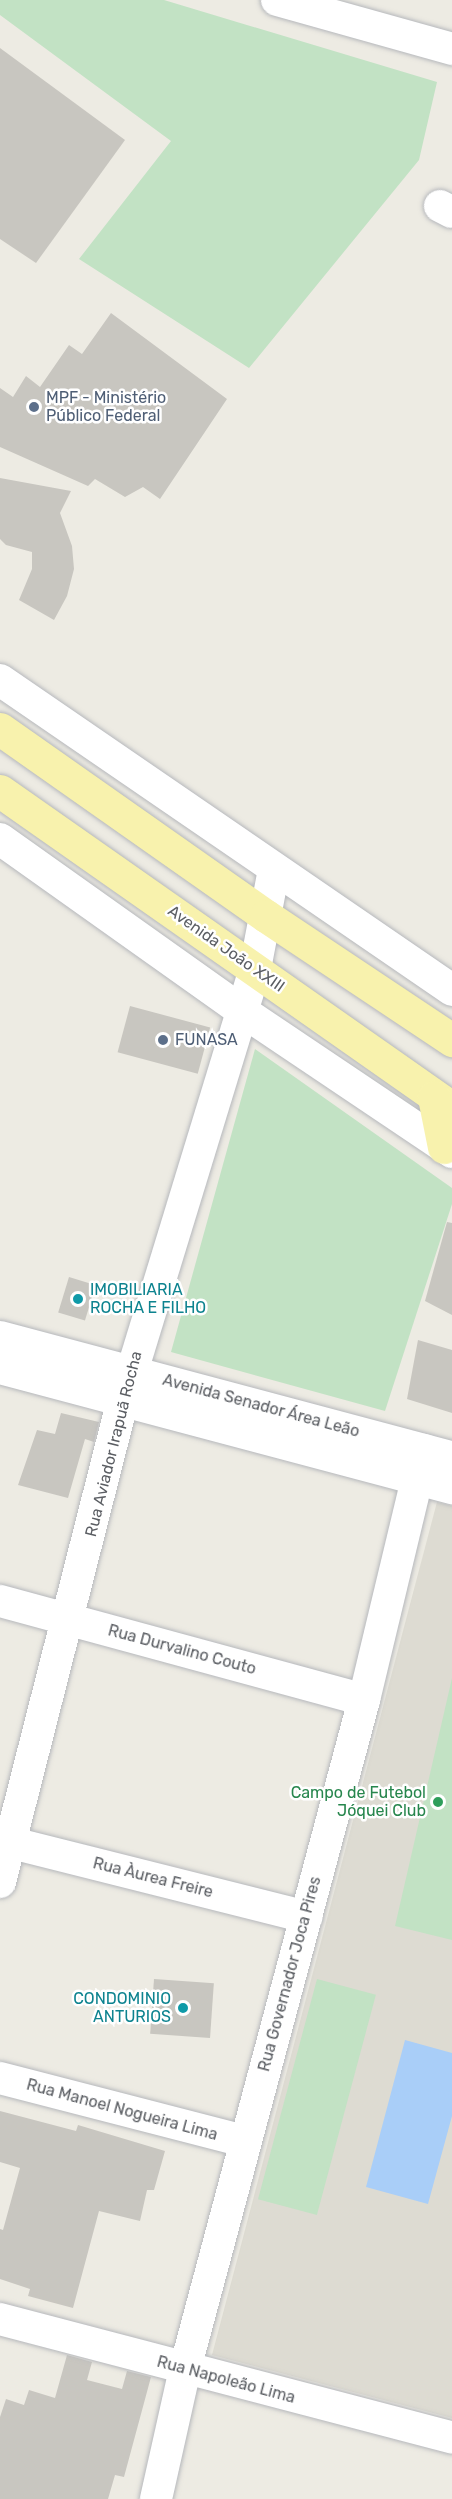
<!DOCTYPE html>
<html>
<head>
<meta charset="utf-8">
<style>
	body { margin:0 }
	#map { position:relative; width:452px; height:2499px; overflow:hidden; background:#edebe3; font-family:Rubik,sans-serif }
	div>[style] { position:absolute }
	.education>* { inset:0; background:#dddbd2 }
	.green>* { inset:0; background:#c2e2c4; transform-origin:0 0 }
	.water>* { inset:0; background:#a9cef8 }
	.building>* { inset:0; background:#c8c6c0; transform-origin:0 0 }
	.roads { filter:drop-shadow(0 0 2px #b6b8bc) drop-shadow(0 0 2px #b6b8bc) }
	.minor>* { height:32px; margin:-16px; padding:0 16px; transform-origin:16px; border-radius:16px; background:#fff }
	.major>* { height:33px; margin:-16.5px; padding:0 16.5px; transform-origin:16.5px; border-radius:16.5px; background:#f8f2ad }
	.dots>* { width:16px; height:16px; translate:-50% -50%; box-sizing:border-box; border:3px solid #fff; border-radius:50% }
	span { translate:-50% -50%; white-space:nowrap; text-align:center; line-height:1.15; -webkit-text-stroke:5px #fff; paint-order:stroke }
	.service-label { font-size:16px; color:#4e5e75 }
	.left { translate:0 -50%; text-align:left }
	.street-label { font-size:16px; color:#5b5e63 }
	.culture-label { font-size:16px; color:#0d838f }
	.right { translate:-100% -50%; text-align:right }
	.leisure-label { font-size:16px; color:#27864d }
</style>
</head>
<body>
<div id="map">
	<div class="education">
		<div style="clip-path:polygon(437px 1502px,452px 1506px,452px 2418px,212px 2355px)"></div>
	</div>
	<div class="green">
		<div style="clip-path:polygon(0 0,164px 0,437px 82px,419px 160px,249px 368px,79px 259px,171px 141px,0 15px)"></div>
		<div style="clip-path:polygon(255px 1049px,452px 1188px,452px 1204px,385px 1411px,171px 1352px)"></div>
		<div style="clip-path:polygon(452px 1678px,452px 1940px,395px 1926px)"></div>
		<div style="left:317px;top:1979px;width:61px;height:228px;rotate:15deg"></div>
	</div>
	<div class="water">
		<div style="clip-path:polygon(405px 2040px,452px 2053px,452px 2116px,428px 2204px,366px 2187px)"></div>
	</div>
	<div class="building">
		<div style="clip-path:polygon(0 48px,125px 140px,36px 263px,0 239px)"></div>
		<div style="clip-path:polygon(111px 313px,227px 399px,160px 499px,143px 487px,125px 497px,95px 479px,88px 486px,0 447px,0 388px,13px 397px,26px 376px,40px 387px,69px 345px,82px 354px)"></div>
		<div style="clip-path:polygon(0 478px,71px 491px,60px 513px,72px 546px,74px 569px,67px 596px,54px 620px,19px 600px,32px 569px,32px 552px,6px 545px,0 539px)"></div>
		<div style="left:130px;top:1006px;width:83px;height:48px;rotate:15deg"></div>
		<div style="clip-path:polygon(447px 1222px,452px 1223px,452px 1315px,425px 1301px)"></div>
		<div style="left:69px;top:1277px;width:28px;height:37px;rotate:17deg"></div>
		<div style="clip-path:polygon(418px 1340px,452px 1350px,452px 1413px,407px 1399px)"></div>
		<div style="clip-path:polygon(61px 1413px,99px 1422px,94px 1442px,85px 1439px,68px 1498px,18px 1485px,37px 1430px,55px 1434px)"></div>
		<div style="left:154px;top:1979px;width:60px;height:55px;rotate:4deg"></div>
		<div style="clip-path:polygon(0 2111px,76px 2131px,78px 2125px,165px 2151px,154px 2190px,147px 2190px,140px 2221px,99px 2211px,73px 2308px,28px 2296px,30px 2289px,0 2279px,0 2229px,3px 2230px,20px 2168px,0 2162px)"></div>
		<div style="clip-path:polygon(67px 2355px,92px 2362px,87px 2380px,122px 2389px,127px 2371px,151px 2377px,124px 2477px,115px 2475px,108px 2499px,0 2499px,0 2417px,6px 2399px,24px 2405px,29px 2390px,55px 2398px)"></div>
	</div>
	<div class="roads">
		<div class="minor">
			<div style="left:277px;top:0;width:182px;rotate:15.6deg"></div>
			<div style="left:440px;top:206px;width:13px;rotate:27deg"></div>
			<div style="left:0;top:680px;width:548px;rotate:34.44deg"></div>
			<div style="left:0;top:839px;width:297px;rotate:35.4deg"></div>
			<div style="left:242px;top:1011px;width:253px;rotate:33.9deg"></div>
			<div style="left:0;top:1337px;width:468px;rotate:14.9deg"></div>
			<div style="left:0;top:1368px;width:468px;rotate:14.9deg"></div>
			<div style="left:0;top:1601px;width:377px;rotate:15.2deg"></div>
			<div style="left:0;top:1840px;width:316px;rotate:14.1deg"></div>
			<div style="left:0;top:1882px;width:496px;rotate:-75.7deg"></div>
			<div style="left:123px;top:1401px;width:452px;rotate:-73deg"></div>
			<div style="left:255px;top:969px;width:102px;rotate:-79.2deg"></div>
			<div style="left:0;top:2078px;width:252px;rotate:14.5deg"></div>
			<div style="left:0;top:2319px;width:467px;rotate:14.7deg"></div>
			<div style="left:156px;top:2499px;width:133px;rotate:-77.4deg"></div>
			<div style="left:185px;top:2369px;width:693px;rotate:-75.02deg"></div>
			<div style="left:364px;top:1700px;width:257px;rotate:-76.5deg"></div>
		</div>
		<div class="major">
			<div style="left:0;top:729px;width:325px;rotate:35.1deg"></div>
			<div style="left:266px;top:916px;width:224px;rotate:33.7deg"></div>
			<div style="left:0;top:791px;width:552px;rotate:35.04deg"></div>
			<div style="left:434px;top:1097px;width:51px;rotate:78.7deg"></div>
		</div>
	</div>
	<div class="dots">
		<div style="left:34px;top:407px;background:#5c6f8a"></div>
		<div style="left:163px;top:1040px;background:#5c6f8a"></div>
		<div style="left:78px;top:1299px;background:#0f9aa8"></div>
		<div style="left:438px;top:1802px;background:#2e9e5b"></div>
		<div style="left:183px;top:2008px;background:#0f9aa8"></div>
	</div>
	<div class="service-label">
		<span class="left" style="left:46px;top:407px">MPF - Ministério<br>Público Federal</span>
		<span class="left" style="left:175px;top:1040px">FUNASA</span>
	</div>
	<div class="street-label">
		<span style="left:226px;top:949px;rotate:35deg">Avenida João XXIII</span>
		<span style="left:261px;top:1406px;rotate:15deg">Avenida Senador Área Leão</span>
		<span style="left:114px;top:1444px;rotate:-76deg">Rua Aviador Irapuã Rocha</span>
		<span style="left:182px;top:1650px;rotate:15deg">Rua Durvalino Couto</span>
		<span style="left:153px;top:1878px;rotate:14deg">Rua Àurea Freire</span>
		<span style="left:290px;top:1974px;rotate:-75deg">Rua Governador Joca Pires</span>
		<span style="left:122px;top:2110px;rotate:15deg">Rua Manoel Nogueira Lima</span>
		<span style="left:226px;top:2380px;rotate:15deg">Rua Napoleão Lima</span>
	</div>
	<div class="culture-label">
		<span class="left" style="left:90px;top:1299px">IMOBILIARIA<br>ROCHA E FILHO</span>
		<span class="right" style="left:171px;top:2008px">CONDOMINIO<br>ANTURIOS</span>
	</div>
	<div class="leisure-label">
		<span class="right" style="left:426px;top:1802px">Campo de Futebol<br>Jóquei Club</span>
	</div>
</div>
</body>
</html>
